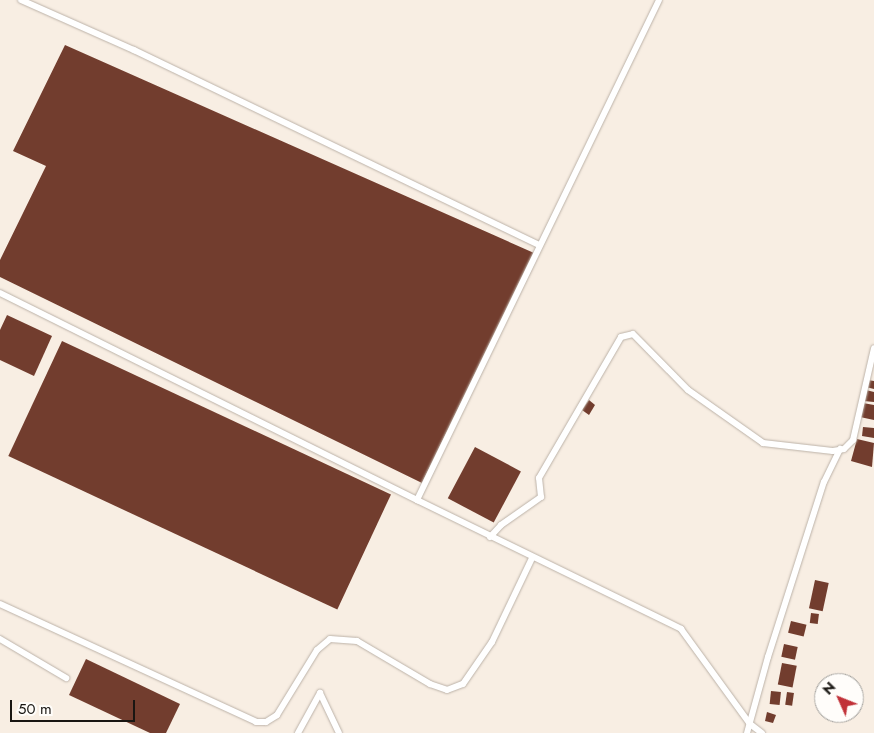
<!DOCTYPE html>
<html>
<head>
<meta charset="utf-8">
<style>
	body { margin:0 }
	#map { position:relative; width:874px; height:733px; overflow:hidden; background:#f8eee3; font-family:Jost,sans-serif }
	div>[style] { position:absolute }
	.building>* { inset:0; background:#723d2e; transform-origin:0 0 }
	.roads { filter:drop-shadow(0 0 1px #bcb2a8) drop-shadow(0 0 1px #bcb2a8) }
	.lane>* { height:6px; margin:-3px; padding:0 3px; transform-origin:3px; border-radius:3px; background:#fff }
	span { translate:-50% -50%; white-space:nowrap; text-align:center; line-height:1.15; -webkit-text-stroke:5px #fffdfa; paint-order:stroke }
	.north { position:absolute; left:814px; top:673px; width:50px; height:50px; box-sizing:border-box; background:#fffdfa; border:1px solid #a3a19d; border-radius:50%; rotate:314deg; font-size:14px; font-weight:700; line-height:20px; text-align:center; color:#191612 }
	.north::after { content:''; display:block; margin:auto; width:18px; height:22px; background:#c13138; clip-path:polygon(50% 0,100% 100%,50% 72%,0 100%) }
	.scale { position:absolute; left:10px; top:700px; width:125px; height:22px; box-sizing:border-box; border:2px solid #191612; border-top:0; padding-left:6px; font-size:15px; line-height:18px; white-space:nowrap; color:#191612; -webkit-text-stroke:4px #fffdfa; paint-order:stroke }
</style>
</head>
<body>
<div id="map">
	<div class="building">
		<div style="clip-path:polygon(65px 45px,534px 253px,422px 483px,0 277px,0 260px,46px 166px,13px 151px)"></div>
		<div style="clip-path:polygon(7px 315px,52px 336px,34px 376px,0 360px,0 330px)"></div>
		<div style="left:62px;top:341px;width:363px;height:127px;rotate:25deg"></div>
		<div style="clip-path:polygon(868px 380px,874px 381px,874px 389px,866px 387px)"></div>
		<div style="clip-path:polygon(866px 390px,874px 392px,874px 402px,864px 401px)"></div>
		<div style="clip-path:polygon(589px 400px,595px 405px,589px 415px,582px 410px)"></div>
		<div style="clip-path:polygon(863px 403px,874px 405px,874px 420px,860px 417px)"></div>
		<div style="clip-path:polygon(863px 427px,874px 428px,874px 438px,862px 436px)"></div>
		<div style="clip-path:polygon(857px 439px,874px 443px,872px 467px,851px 461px)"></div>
		<div style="left:475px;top:447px;width:52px;height:58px;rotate:28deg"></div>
		<div style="left:815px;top:580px;width:14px;height:29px;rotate:12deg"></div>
		<div style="left:811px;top:613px;width:8px;height:10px;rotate:7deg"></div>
		<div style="left:791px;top:621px;width:16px;height:12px;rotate:14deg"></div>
		<div style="left:784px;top:644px;width:14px;height:13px;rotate:12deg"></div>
		<div style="clip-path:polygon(86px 659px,180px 704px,166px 733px,150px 733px,69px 695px)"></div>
		<div style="left:782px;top:663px;width:15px;height:22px;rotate:11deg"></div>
		<div style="left:771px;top:691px;width:10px;height:13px;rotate:6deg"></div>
		<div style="left:787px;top:692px;width:7px;height:13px;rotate:8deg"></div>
		<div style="clip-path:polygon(767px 712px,776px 715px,773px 723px,765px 721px)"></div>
	</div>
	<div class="roads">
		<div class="lane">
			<div style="left:21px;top:0;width:124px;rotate:23.9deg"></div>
			<div style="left:134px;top:50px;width:450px;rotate:25.7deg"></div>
			<div style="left:0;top:293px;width:466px;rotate:26.4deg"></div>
			<div style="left:417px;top:500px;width:555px;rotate:-64.17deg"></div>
			<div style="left:417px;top:500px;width:294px;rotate:26deg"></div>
			<div style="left:681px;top:629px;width:117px;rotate:54deg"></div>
			<div style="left:750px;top:724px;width:15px;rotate:37deg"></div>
			<div style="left:490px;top:537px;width:16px;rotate:-47deg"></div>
			<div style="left:501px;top:525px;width:49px;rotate:-35deg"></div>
			<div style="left:541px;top:497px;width:19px;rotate:-96deg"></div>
			<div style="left:539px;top:478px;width:163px;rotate:-59.8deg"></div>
			<div style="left:621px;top:337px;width:12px;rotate:-14deg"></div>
			<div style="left:633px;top:334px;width:78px;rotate:45.5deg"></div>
			<div style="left:688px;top:390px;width:92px;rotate:35.2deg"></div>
			<div style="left:763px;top:443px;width:70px;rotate:6.5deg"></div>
			<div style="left:833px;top:451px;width:11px;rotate:-10deg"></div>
			<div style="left:844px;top:449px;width:13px;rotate:-45deg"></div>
			<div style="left:853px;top:440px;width:94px;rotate:-77.1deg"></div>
			<div style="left:0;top:604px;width:282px;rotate:24.7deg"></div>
			<div style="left:256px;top:722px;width:10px"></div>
			<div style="left:266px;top:722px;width:13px;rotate:-32deg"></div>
			<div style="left:277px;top:715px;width:76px;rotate:-58.4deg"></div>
			<div style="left:317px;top:650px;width:17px;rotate:-40deg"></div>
			<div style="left:330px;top:639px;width:27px;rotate:4deg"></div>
			<div style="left:357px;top:641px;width:85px;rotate:30.5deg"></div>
			<div style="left:430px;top:684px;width:18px;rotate:19deg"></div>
			<div style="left:447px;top:690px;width:17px;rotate:-21deg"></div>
			<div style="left:463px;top:684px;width:51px;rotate:-55.4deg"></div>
			<div style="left:492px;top:642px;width:93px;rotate:-64.5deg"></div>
			<div style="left:0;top:639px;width:77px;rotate:30.6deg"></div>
			<div style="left:320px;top:693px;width:44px;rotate:64.6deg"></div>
			<div style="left:298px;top:733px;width:46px;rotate:-61.2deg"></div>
			<div style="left:747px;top:733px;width:79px;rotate:-74.6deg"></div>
			<div style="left:768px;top:657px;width:184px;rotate:-72.3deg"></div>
			<div style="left:824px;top:482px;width:37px;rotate:-64deg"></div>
		</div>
	</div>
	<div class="north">N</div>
	<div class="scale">50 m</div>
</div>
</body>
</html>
